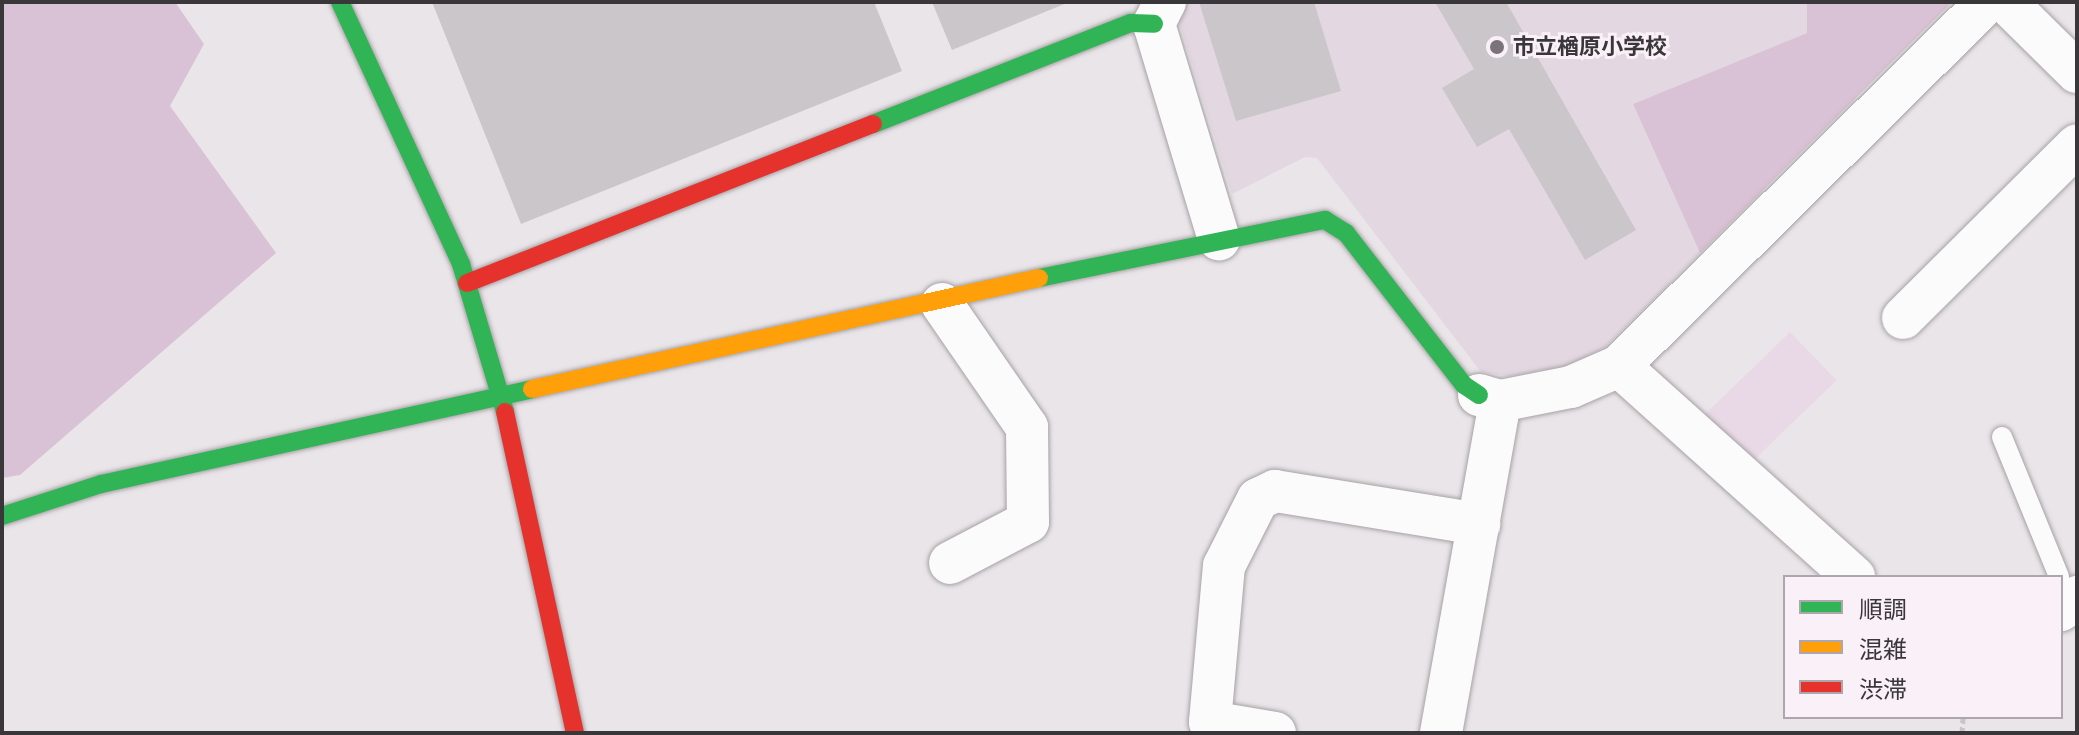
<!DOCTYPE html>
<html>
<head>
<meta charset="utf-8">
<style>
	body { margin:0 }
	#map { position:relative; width:2079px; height:735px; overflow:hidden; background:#eae5e9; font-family:Roboto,"Noto Sans JP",sans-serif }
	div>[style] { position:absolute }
	.built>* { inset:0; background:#e3d8e1 }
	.green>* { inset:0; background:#e9d9e6; transform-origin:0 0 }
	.forest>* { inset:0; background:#d9c2d5 }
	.building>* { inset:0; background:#cac6c9 }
	.path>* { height:5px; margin-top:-2.5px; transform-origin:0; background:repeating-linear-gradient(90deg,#c7c6c7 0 6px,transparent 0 10px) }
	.roads { filter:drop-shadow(0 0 2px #a6a2a5) drop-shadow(0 0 2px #a6a2a5) }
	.lane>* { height:20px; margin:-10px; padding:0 10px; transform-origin:10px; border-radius:10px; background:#fcfbfc }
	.street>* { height:42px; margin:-21px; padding:0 21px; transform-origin:21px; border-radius:21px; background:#fcfbfc }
	.fast>* { height:18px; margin:-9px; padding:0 9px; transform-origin:9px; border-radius:9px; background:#30b455 }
	.slow>* { height:18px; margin:-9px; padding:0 9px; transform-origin:9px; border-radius:9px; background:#ff9f0a }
	.jam>* { height:18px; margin:-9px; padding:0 9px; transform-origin:9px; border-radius:9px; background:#e5322d }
	.dots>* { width:22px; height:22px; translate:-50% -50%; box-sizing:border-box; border:4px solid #faf0f8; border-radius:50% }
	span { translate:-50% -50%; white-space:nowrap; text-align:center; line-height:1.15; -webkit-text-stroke:6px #faf0f8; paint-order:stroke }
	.poi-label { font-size:22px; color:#3a373a; font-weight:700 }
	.left { translate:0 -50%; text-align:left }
	.frame { position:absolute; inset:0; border:4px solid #3a373a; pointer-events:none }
	.legend { position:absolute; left:1783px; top:575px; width:280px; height:144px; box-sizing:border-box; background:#faf0f8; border:2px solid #ada6ac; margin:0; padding:10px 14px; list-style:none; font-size:24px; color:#3a373a }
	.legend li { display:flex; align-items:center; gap:16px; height:40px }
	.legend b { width:40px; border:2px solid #ada6ac }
</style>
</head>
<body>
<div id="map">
	<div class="built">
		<div style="clip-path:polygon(1173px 2px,1807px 2px,1807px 33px,1633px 104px,1700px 253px,1604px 348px,1567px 366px,1510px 376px,1481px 372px,1317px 158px,1305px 157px,1232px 194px)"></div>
	</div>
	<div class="green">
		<div style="left:1790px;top:332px;width:67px;height:124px;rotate:46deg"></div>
	</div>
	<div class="forest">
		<div style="clip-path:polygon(2px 2px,175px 2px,204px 44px,170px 106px,276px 253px,20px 475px,2px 478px)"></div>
		<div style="clip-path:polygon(1807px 2px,1952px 2px,1700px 253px,1633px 104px,1807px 33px)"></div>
	</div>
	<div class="building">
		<div style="clip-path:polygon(432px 2px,874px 2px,902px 71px,521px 224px)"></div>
		<div style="clip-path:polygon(932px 2px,1066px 2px,1067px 3px,952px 50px)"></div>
		<div style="clip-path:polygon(1199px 2px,1314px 2px,1341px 91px,1236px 121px)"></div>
		<div style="clip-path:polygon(1435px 2px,1506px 2px,1636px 230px,1585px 260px,1509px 129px,1477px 147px,1442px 88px,1474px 69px)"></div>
	</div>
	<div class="path">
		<div style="left:1962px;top:733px;width:16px;rotate:-86deg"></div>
	</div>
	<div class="roads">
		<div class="lane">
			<div style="left:2002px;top:437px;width:151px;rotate:67.8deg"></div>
		</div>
		<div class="street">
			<div style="left:1165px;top:2px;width:25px;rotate:117deg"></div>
			<div style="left:1154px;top:24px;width:225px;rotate:73.2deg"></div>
			<div style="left:2006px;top:2px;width:100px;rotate:44.6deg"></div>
			<div style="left:942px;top:304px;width:150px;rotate:55.4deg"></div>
			<div style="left:1027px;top:427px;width:95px;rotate:89.4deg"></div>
			<div style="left:1028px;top:522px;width:88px;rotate:152.3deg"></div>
			<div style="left:1903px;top:318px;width:245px;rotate:-44.8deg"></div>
			<div style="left:1619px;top:366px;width:316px;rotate:41.9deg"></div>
			<div style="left:1479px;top:395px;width:22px;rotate:16deg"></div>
			<div style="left:1500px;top:401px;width:72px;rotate:-11.2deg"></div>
			<div style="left:1571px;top:387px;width:52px;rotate:-23.6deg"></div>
			<div style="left:1619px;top:366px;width:518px;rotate:-44.69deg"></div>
			<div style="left:2061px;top:610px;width:21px;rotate:-39deg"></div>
			<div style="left:1275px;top:733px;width:66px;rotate:-170.4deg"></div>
			<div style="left:1210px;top:722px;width:157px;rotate:-84.9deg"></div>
			<div style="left:1224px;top:566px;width:75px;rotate:-63.1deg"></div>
			<div style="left:1258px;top:499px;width:19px;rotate:-25deg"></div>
			<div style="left:1275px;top:491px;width:207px;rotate:9.2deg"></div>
			<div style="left:1441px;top:733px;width:337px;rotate:-79.9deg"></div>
		</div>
		<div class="fast">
			<div style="left:340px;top:2px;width:289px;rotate:65.2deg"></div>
			<div style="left:461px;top:264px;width:154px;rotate:73.4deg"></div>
			<div style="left:873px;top:124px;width:277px;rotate:-21.4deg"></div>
			<div style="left:1131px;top:23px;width:23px;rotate:2deg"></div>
			<div style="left:1039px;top:278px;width:292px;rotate:-11.5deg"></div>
			<div style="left:1325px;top:220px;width:25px;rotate:32deg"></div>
			<div style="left:1346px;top:233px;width:192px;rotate:52.2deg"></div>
			<div style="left:1464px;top:385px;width:18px;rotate:34deg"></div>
			<div style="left:2px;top:516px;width:104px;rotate:-17.9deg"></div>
			<div style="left:101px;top:484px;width:441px;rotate:-12.4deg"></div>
		</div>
		<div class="slow">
			<div style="left:532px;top:389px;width:519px;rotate:-12.35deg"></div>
		</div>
		<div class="jam">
			<div style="left:467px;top:283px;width:436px;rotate:-21.4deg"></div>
			<div style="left:505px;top:412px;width:329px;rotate:77.7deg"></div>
		</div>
	</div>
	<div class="dots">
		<div style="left:1497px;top:47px;background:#787477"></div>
	</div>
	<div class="poi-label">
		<span class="left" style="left:1513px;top:47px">市立楢原小学校</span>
	</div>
	<div class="frame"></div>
	<ul class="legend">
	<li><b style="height:10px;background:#30b455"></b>順調</li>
	<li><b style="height:10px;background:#ff9f0a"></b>混雑</li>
	<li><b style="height:10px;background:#e5322d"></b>渋滞</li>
	</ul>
</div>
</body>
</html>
